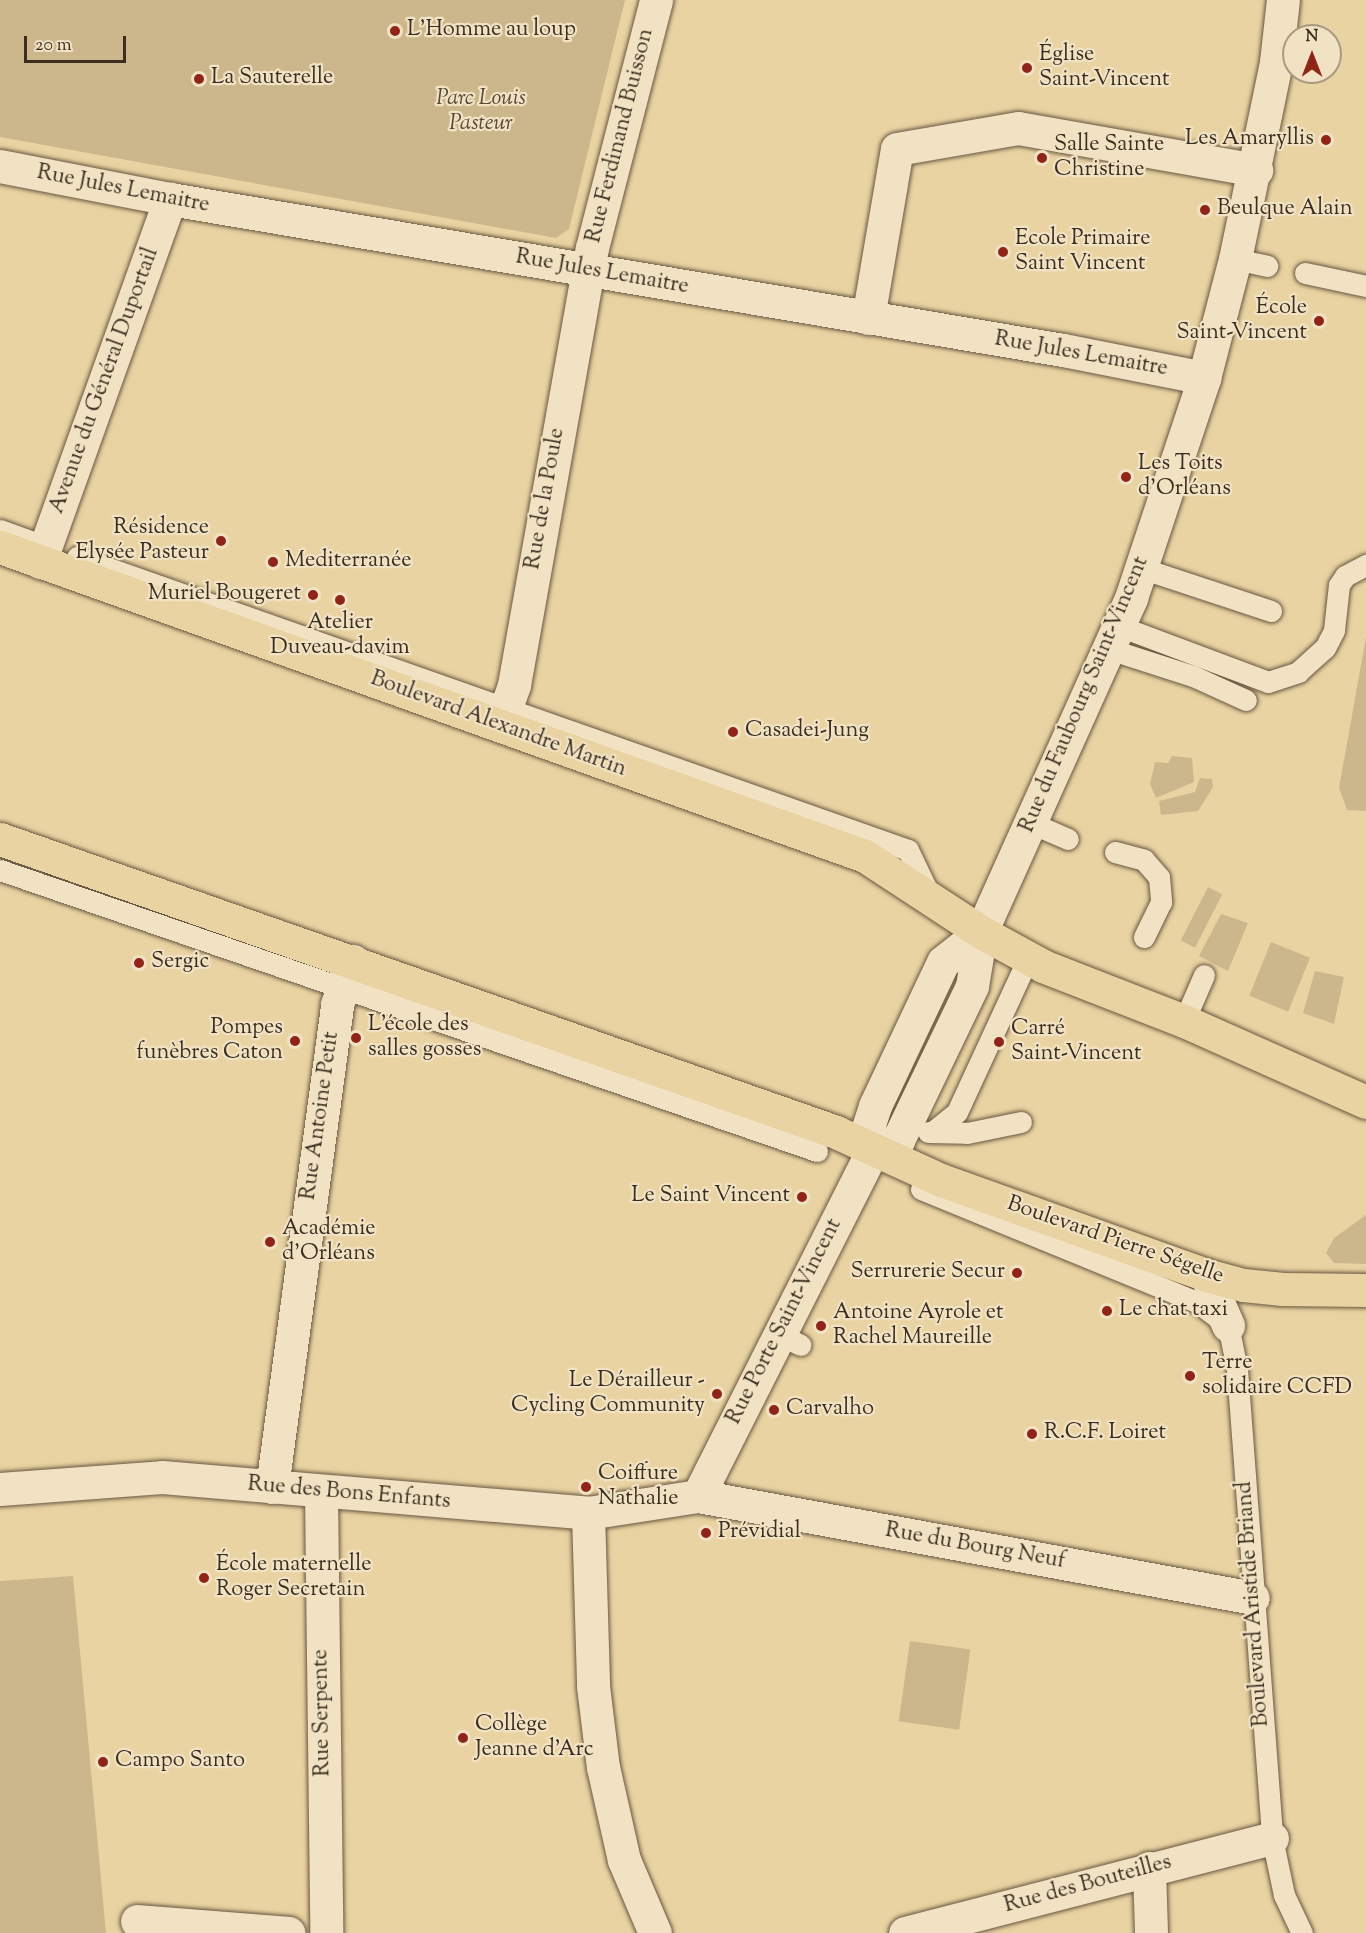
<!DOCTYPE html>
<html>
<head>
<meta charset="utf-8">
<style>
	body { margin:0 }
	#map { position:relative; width:1366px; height:1933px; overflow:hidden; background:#ead3a2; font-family:"Sorts Mill Goudy",serif }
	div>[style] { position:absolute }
	.green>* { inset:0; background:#ccb78c; transform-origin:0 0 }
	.roads { filter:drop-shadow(0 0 2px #675741) drop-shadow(0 0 2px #675741) }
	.lane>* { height:21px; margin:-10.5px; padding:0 10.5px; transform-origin:10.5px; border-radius:10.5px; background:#f1e2c3 }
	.street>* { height:33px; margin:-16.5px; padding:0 16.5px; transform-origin:16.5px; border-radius:16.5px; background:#f1e2c3 }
	.secondary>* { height:33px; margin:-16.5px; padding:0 16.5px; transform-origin:16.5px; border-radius:16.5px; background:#f1e2c3 }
	.primary>* { height:33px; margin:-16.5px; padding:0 16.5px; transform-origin:16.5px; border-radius:16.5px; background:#ead3a2 }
	.dots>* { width:16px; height:16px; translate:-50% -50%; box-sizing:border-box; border:3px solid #f1e2c3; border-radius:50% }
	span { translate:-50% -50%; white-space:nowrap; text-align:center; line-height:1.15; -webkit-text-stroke:4.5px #f1e2c3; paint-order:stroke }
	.poi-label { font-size:22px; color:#3b2e21 }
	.left { translate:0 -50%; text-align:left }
	.right { translate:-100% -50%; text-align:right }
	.park-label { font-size:22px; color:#584936; font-style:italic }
	.street-label { font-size:22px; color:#3b2e21 }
	.north { position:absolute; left:1282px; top:24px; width:60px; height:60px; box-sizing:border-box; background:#f1e2c3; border:2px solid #a89a82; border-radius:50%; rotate:0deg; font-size:16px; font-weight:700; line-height:24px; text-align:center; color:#3b2e21 }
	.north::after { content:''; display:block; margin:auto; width:21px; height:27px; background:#8f2418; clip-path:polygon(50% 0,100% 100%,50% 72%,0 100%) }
	.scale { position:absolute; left:24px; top:36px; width:102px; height:27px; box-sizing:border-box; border:3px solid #3b2e21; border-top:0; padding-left:8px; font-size:18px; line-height:21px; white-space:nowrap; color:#3b2e21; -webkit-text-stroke:4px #f1e2c3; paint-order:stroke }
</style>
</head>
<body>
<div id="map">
	<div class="green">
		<div style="clip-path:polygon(0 0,625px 0,569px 229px,556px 238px,0 137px)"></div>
		<div style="clip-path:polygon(1366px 637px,1366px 811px,1347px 810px,1339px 788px)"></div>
		<div style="clip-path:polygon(1172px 756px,1192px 758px,1194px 782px,1156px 798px,1150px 784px,1155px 762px,1168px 763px)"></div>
		<div style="clip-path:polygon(1200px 778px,1212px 779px,1213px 787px,1198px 811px,1161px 815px,1159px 801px,1195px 792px)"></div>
		<div style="left:1208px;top:887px;width:16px;height:60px;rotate:27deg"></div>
		<div style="clip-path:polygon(1221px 914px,1248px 923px,1228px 971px,1199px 956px)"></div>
		<div style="left:1271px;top:942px;width:42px;height:58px;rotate:22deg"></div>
		<div style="clip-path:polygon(1315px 971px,1344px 977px,1334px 1024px,1303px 1013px)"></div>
		<div style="clip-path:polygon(1366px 1215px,1366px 1264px,1334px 1263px,1326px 1253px,1334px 1238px)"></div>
		<div style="clip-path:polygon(73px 1576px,106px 1933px,0 1933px,0 1581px)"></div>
		<div style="left:910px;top:1641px;width:61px;height:81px;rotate:8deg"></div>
	</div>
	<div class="roads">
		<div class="lane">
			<div style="left:1235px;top:259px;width:33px;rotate:12deg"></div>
			<div style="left:1305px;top:273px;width:62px;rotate:12deg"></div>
			<div style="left:0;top:530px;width:33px;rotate:20deg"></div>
			<div style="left:77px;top:557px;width:881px;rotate:19.42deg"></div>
			<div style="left:908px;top:850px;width:51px;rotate:64.4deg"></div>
			<div style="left:1141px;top:568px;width:137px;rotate:18.3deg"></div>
			<div style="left:1119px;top:626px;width:159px;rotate:20.6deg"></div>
			<div style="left:1268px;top:682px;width:32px;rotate:-18deg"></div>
			<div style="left:1298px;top:672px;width:36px;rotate:-42deg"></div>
			<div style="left:1325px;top:648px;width:20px;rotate:-63deg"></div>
			<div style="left:1334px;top:630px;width:45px;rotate:-83.7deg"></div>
			<div style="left:1339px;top:585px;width:11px;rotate:-56deg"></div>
			<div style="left:1345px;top:576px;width:24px;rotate:-28deg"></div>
			<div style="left:1109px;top:649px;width:88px;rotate:17.8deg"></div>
			<div style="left:1193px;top:676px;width:58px;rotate:24.4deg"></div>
			<div style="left:1031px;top:823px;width:40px;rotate:23.4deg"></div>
			<div style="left:1115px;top:852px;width:30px;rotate:15deg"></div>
			<div style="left:1144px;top:860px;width:23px;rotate:49deg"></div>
			<div style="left:1159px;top:877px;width:25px;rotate:85deg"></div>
			<div style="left:1161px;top:902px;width:39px;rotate:116deg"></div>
			<div style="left:0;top:870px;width:864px;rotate:18.98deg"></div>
			<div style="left:1184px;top:1021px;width:50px;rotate:-66.5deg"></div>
			<div style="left:935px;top:1130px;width:28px;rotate:-39deg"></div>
			<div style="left:957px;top:1112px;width:170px;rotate:-65.2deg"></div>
			<div style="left:928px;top:1132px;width:39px;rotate:1deg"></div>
			<div style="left:967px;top:1133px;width:55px;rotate:-11.5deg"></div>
			<div style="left:921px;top:1189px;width:298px;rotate:22.3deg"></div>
			<div style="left:1197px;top:1302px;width:39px;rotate:37deg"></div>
			<div style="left:1228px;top:1325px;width:45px;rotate:78.4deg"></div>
			<div style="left:1237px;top:1369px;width:470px;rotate:85.7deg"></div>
			<div style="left:1272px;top:1838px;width:58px;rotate:78.1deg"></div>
			<div style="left:1284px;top:1895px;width:42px;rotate:64.7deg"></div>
			<div style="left:778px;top:1334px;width:25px;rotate:26deg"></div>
		</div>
		<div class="street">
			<div style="left:0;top:166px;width:173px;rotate:11deg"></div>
			<div style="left:170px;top:199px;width:906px;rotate:9.6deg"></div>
			<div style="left:1063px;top:350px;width:144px;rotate:11.2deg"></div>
			<div style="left:868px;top:318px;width:171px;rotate:-80.3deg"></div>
			<div style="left:897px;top:149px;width:123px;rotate:-9.8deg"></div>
			<div style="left:1018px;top:128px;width:242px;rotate:10deg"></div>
			<div style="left:40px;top:562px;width:386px;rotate:-70.3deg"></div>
			<div style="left:500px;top:725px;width:42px;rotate:-70.7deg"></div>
			<div style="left:514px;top:685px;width:444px;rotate:-79.9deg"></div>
			<div style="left:592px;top:248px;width:256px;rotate:-75.5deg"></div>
			<div style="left:1206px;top:1275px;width:55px;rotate:66.3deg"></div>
			<div style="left:272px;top:1487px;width:487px;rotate:-82.3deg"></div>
			<div style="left:337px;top:1004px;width:46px;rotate:-69.6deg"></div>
			<div style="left:0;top:1489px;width:162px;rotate:-4.2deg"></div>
			<div style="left:162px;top:1477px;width:428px;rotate:4.8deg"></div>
			<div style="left:588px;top:1513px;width:111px;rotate:-8.8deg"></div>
			<div style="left:698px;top:1496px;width:564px;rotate:10.41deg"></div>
			<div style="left:321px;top:1493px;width:440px;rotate:89.3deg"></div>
			<div style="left:698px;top:1496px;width:389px;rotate:-63.2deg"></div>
			<div style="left:588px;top:1513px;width:173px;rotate:88.3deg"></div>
			<div style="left:593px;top:1686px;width:82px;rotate:83deg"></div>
			<div style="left:603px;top:1767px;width:95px;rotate:77.3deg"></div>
			<div style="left:624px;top:1860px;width:79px;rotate:67deg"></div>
			<div style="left:1149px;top:1868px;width:65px;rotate:88.2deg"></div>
			<div style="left:137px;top:1921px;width:152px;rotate:4.5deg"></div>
			<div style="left:905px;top:1933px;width:379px;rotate:-14.5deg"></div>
		</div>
		<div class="secondary">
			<div style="left:981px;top:932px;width:48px;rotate:141.7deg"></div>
			<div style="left:943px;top:962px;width:159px;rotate:115.3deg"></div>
			<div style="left:875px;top:1106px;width:25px;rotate:108deg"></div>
			<div style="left:867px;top:1130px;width:20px;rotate:72deg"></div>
			<div style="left:873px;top:1149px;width:27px;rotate:-20deg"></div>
			<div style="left:898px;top:1140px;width:171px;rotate:-64.3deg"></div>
			<div style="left:972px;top:986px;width:55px;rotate:-80.5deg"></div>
			<div style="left:981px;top:932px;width:366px;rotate:-65.8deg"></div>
			<div style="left:1131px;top:598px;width:232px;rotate:-71.6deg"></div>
			<div style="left:1204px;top:378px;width:123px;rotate:-75.4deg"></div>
			<div style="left:1235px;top:259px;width:201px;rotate:-78.2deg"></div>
			<div style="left:1276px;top:62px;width:62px;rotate:-83.6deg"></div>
		</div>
		<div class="primary">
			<div style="left:0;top:547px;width:919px;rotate:19.66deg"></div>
			<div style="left:865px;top:856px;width:139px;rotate:33.2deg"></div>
			<div style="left:981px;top:932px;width:71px;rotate:28.7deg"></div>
			<div style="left:1043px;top:966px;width:151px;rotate:21.3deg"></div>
			<div style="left:1184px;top:1021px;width:199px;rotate:24deg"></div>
			<div style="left:0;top:839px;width:886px;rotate:19.31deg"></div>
			<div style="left:836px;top:1132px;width:115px;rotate:24.6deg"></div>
			<div style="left:941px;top:1180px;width:282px;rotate:19.7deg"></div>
			<div style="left:1206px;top:1275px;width:38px;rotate:15deg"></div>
			<div style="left:1243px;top:1285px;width:40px;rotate:5.7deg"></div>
			<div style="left:1283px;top:1289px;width:83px;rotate:0.7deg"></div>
		</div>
	</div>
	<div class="dots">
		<div style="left:395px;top:31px;background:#8f2418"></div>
		<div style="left:1027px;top:68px;background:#8f2418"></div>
		<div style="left:199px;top:79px;background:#8f2418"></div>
		<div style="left:1326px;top:140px;background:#8f2418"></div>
		<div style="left:1042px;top:158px;background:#8f2418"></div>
		<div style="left:1205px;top:210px;background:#8f2418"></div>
		<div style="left:1003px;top:252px;background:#8f2418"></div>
		<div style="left:1319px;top:321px;background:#8f2418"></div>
		<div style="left:1126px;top:477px;background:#8f2418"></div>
		<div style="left:221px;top:541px;background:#8f2418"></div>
		<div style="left:273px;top:562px;background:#8f2418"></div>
		<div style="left:313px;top:595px;background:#8f2418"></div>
		<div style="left:340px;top:600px;background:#8f2418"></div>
		<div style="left:733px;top:732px;background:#8f2418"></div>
		<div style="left:139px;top:963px;background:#8f2418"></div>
		<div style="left:356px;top:1038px;background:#8f2418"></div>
		<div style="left:295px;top:1041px;background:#8f2418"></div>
		<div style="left:999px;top:1042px;background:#8f2418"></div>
		<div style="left:802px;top:1197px;background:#8f2418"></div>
		<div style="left:270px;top:1242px;background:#8f2418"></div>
		<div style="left:1017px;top:1273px;background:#8f2418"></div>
		<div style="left:1107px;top:1311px;background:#8f2418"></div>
		<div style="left:821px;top:1326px;background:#8f2418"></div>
		<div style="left:1190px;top:1376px;background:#8f2418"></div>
		<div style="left:717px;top:1394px;background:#8f2418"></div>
		<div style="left:774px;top:1410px;background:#8f2418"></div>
		<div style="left:1032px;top:1434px;background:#8f2418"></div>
		<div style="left:586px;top:1487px;background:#8f2418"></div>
		<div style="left:706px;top:1533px;background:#8f2418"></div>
		<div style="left:204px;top:1578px;background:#8f2418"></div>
		<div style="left:463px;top:1738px;background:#8f2418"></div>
		<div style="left:103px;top:1762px;background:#8f2418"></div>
	</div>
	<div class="poi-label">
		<span class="left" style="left:407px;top:31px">L'Homme au loup</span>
		<span class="left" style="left:1039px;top:68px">Église<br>Saint-Vincent</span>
		<span class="left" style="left:211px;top:79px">La Sauterelle</span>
		<span class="right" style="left:1314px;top:140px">Les Amaryllis</span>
		<span class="left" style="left:1054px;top:158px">Salle Sainte<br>Christine</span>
		<span class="left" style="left:1217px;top:210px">Beulque Alain</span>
		<span class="left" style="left:1015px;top:252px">Ecole Primaire<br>Saint Vincent</span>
		<span class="right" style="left:1307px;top:321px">École<br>Saint-Vincent</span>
		<span class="left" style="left:1138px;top:477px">Les Toits<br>d'Orléans</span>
		<span class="right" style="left:209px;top:541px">Résidence<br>Elysée Pasteur</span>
		<span class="left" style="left:285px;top:562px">Mediterranée</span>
		<span class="right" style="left:301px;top:595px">Muriel Bougeret</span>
		<span style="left:340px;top:636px">Atelier<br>Duveau-davim</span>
		<span class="left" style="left:745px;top:732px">Casadei-Jung</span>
		<span class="left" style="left:151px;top:963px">Sergic</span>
		<span class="left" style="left:368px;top:1038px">L'école des<br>salles gosses</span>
		<span class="right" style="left:283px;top:1041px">Pompes<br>funèbres Caton</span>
		<span class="left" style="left:1011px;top:1042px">Carré<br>Saint-Vincent</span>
		<span class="right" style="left:790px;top:1197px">Le Saint Vincent</span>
		<span class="left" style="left:282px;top:1242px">Académie<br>d'Orléans</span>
		<span class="right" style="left:1005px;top:1273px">Serrurerie Secur</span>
		<span class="left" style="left:1119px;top:1311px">Le chat taxi</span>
		<span class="left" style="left:833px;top:1326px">Antoine Ayrole et<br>Rachel Maureille</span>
		<span class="left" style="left:1202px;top:1376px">Terre<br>solidaire CCFD</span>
		<span class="right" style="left:705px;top:1394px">Le Dérailleur -<br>Cycling Community</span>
		<span class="left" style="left:786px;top:1410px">Carvalho</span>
		<span class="left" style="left:1044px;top:1434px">R.C.F. Loiret</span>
		<span class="left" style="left:598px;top:1487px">Coiffure<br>Nathalie</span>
		<span class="left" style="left:718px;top:1533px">Prévidial</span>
		<span class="left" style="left:216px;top:1578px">École maternelle<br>Roger Secretain</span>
		<span class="left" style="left:475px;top:1738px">Collège<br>Jeanne d'Arc</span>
		<span class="left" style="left:115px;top:1762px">Campo Santo</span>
	</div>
	<div class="park-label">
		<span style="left:481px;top:112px">Parc Louis<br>Pasteur</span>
	</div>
	<div class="street-label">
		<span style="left:621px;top:136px;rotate:-76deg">Rue Ferdinand Buisson</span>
		<span style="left:123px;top:190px;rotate:11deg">Rue Jules Lemaitre</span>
		<span style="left:602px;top:273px;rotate:10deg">Rue Jules Lemaitre</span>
		<span style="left:1081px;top:355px;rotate:10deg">Rue Jules Lemaitre</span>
		<span style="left:105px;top:381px;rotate:-70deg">Avenue du Général Duportail</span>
		<span style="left:546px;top:499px;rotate:-80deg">Rue de la Poule</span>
		<span style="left:1085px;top:695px;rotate:-67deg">Rue du Faubourg Saint-Vincent</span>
		<span style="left:498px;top:725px;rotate:20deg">Boulevard Alexandre Martin</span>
		<span style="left:321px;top:1116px;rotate:-82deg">Rue Antoine Petit</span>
		<span style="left:1115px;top:1241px;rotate:19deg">Boulevard Pierre Ségelle</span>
		<span style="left:785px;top:1322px;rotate:-63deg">Rue Porte Saint-Vincent</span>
		<span style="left:349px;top:1494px;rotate:5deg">Rue des Bons Enfants</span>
		<span style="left:975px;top:1547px;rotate:10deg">Rue du Bourg Neuf</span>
		<span style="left:1254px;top:1604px;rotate:-94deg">Boulevard Aristide Briand</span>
		<span style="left:323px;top:1713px;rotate:-91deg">Rue Serpente</span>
		<span style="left:1088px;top:1885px;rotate:-15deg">Rue des Bouteilles</span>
	</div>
	<div class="north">N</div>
	<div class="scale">20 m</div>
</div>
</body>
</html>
